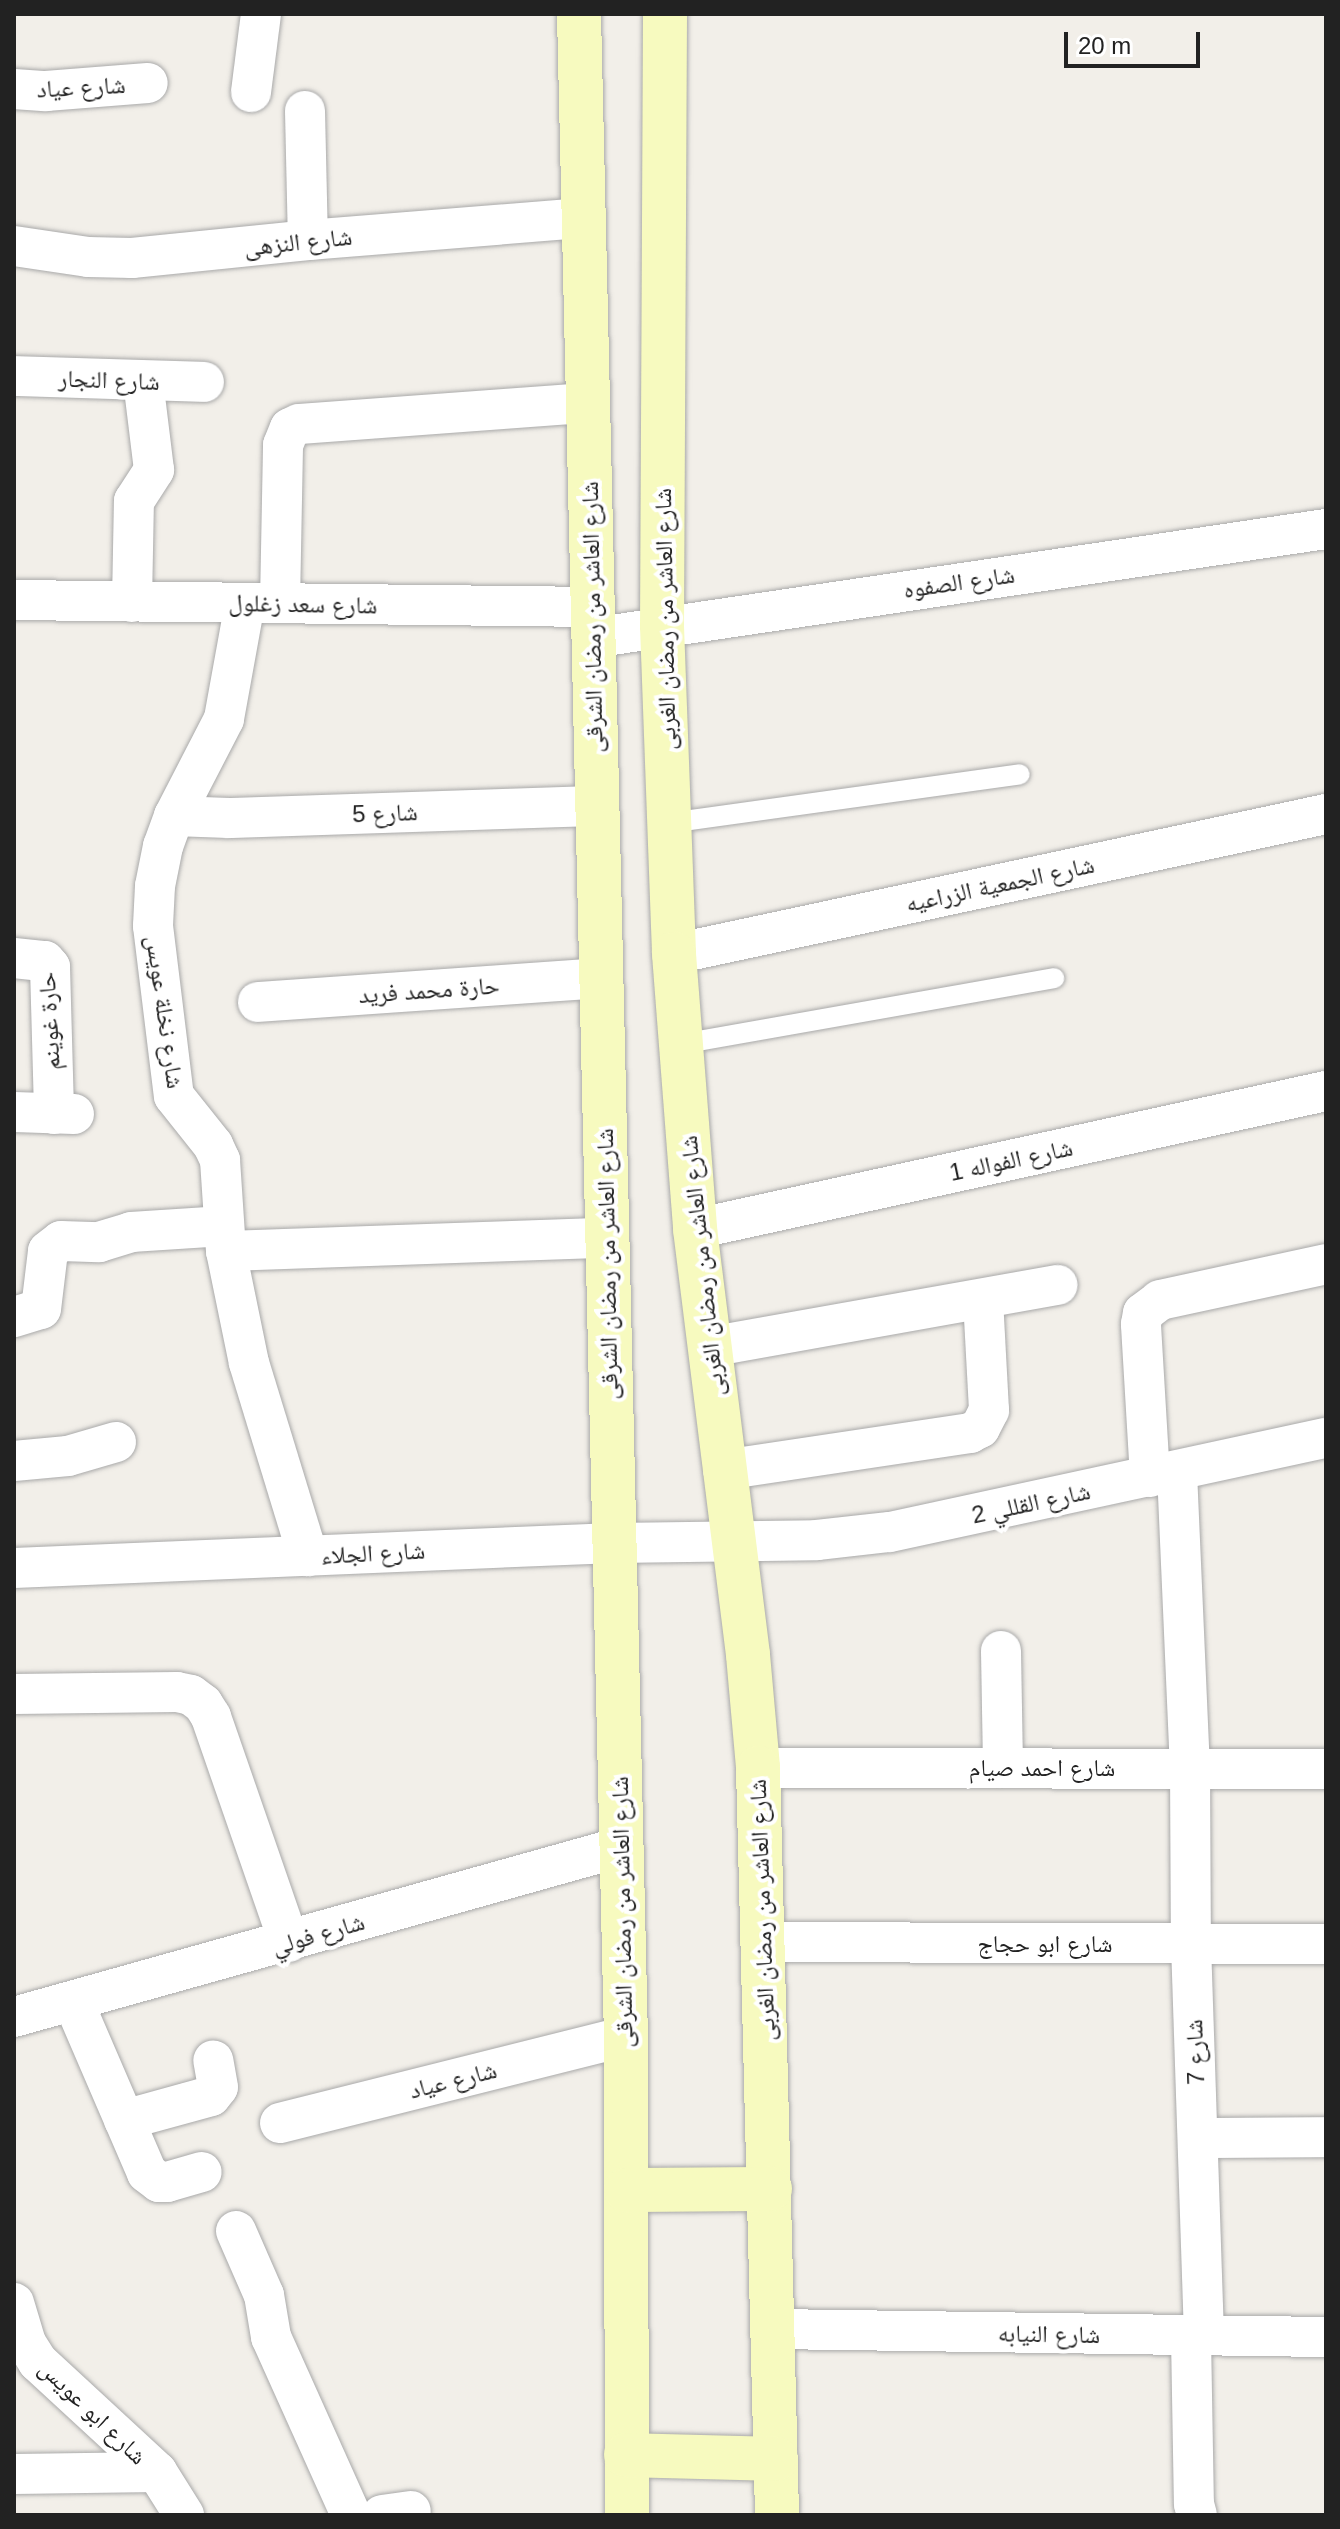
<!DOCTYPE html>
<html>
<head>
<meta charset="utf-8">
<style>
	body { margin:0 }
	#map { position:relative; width:1340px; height:2529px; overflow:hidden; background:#f2efe9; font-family:Helvetica,"Noto Naskh Arabic",sans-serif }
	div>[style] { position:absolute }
	.roads { filter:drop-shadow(0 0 2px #a9a9a9) drop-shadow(0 0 2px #a9a9a9) }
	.lane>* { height:20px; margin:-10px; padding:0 10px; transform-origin:10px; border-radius:10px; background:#fff }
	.street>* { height:40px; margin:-20px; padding:0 20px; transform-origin:20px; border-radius:20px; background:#fff }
	.secondary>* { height:44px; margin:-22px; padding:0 22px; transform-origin:22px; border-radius:22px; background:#f7fabf }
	span { translate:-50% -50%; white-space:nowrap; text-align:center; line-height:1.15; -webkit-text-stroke:8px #fff; paint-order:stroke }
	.street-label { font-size:24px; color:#222 }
	.frame { position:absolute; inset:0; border:16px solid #222; pointer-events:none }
	.scale { position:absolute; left:1064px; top:32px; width:136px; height:36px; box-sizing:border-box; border:4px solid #222; border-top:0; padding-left:10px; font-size:24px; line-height:28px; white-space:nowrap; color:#222; -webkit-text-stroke:6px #fff; paint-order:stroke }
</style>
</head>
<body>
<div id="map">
	<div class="roads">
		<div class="lane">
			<div style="left:669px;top:823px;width:354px;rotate:-7.9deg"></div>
			<div style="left:681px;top:1044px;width:379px;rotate:-10deg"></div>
		</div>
		<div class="street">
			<div style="left:14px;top:89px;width:32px;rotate:4deg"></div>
			<div style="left:46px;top:91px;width:102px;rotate:-4.5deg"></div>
			<div style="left:251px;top:92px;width:79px;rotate:-82.7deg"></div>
			<div style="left:305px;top:111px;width:129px;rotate:88.7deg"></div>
			<div style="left:14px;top:246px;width:75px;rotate:8.5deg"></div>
			<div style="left:88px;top:257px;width:44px;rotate:1.3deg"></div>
			<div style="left:132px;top:258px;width:177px;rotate:-5.8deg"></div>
			<div style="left:308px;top:240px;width:276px;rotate:-4.6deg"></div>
			<div style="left:14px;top:376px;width:190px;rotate:1.8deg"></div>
			<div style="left:14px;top:600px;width:578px;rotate:0.69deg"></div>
			<div style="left:132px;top:602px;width:101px;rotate:-88.9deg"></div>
			<div style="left:134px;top:501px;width:37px;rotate:-57deg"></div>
			<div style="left:154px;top:470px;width:90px;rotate:-97deg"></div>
			<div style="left:245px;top:603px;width:118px;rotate:100.3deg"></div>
			<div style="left:224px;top:719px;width:109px;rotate:117.3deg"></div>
			<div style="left:174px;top:816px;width:32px;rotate:110deg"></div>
			<div style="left:163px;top:846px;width:41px;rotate:101.3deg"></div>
			<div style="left:155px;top:886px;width:40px;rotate:92.9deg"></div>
			<div style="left:153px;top:926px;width:171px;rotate:83deg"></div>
			<div style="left:174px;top:1096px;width:63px;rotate:51.5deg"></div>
			<div style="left:213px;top:1145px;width:17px;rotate:65deg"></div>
			<div style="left:220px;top:1160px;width:91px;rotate:86.2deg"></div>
			<div style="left:226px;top:1251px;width:114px;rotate:78.4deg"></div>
			<div style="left:249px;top:1363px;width:202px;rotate:73deg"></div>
			<div style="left:280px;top:603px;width:158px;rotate:-88.9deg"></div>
			<div style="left:283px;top:445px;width:18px;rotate:-68deg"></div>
			<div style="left:290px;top:428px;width:10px;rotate:-24deg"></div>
			<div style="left:299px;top:424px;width:289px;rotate:-4.2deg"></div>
			<div style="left:592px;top:638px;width:742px;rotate:-8.45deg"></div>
			<div style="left:174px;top:816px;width:55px;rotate:2.1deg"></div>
			<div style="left:229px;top:818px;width:367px;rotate:-1.9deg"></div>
			<div style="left:674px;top:954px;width:667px;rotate:-12.12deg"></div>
			<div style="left:14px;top:958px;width:31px;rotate:6deg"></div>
			<div style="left:45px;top:961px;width:8px;rotate:50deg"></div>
			<div style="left:50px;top:967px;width:147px;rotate:88.4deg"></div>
			<div style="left:258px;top:1002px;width:343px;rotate:-4deg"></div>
			<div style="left:14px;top:1112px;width:60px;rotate:1.9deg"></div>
			<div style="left:695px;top:1229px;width:646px;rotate:-12.34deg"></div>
			<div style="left:226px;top:1251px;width:380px;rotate:-2deg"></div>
			<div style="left:14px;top:1317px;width:28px;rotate:-17deg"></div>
			<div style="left:41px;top:1309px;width:58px;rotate:-83.1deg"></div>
			<div style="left:48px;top:1251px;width:16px;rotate:-38deg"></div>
			<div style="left:61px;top:1241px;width:38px;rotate:2deg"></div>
			<div style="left:99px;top:1242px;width:34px;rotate:-17deg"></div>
			<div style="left:131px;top:1232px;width:93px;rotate:-3.7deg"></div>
			<div style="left:709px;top:1347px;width:354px;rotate:-10.1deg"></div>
			<div style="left:14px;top:1461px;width:54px;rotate:-5.3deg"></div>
			<div style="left:68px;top:1456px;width:50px;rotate:-16.3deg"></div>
			<div style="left:723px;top:1470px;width:250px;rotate:-8.5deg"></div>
			<div style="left:970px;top:1433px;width:11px;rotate:-27deg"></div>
			<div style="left:980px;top:1428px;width:20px;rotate:-63deg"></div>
			<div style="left:989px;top:1410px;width:111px;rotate:-93.1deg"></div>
			<div style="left:1177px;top:1472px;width:296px;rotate:87.5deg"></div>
			<div style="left:1190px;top:1768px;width:176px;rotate:89.7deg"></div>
			<div style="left:1191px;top:1944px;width:392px;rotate:88.1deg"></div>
			<div style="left:1150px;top:1477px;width:153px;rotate:-93.4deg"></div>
			<div style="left:1141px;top:1324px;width:11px;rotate:-80deg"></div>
			<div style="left:1143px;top:1313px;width:21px;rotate:-37deg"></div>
			<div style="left:1160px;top:1300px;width:170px;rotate:-12.2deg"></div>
			<div style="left:14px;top:1568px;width:601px;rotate:-2.39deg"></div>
			<div style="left:614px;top:1543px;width:203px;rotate:-0.8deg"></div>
			<div style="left:817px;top:1540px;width:73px;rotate:-6.3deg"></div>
			<div style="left:890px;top:1532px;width:446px;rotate:-12.2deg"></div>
			<div style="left:1001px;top:1651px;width:117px;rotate:89deg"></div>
			<div style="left:14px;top:1694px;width:163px;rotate:-0.7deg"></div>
			<div style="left:177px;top:1692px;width:14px;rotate:12deg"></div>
			<div style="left:191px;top:1695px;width:15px;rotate:37deg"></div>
			<div style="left:203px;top:1704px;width:15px;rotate:58deg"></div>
			<div style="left:211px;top:1717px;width:238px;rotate:70.9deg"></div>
			<div style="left:758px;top:1768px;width:568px;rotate:0.1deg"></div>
			<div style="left:764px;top:1942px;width:562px;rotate:0.2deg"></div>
			<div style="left:73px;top:2001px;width:187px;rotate:66.7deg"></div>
			<div style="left:147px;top:2173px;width:15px;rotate:37deg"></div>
			<div style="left:159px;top:2182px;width:8px"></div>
			<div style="left:167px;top:2182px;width:36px;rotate:-16deg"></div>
			<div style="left:14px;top:2017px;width:630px;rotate:-15.65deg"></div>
			<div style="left:124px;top:2120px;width:90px;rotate:-15.4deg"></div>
			<div style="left:211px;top:2096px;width:11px;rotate:-52deg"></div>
			<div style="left:218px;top:2087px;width:27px;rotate:-100deg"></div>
			<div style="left:280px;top:2123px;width:357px;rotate:-14.1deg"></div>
			<div style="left:1198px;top:2138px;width:128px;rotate:-0.4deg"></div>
			<div style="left:236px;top:2231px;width:70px;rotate:66.4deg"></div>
			<div style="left:264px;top:2295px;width:43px;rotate:80.5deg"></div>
			<div style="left:271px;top:2337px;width:195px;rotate:65.8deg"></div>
			<div style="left:14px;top:2303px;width:42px;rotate:73.3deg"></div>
			<div style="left:26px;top:2343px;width:22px;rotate:58deg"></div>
			<div style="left:38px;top:2362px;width:162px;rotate:42.7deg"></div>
			<div style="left:157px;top:2472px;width:51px;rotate:57.9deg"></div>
			<div style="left:773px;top:2329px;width:553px;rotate:0.83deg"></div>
			<div style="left:1191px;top:2337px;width:167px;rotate:89deg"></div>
			<div style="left:1194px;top:2504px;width:11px;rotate:75deg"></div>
			<div style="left:14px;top:2474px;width:143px;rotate:-0.8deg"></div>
			<div style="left:382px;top:2515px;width:29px;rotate:-8deg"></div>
		</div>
		<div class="secondary">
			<div style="left:579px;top:14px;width:2023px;rotate:88.67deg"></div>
			<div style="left:626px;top:2036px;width:479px;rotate:89.9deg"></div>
			<div style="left:665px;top:14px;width:612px;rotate:90.28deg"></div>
			<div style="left:662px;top:626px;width:328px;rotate:87.9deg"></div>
			<div style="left:674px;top:954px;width:276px;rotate:85.6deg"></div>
			<div style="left:695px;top:1229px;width:429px;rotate:82.9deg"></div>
			<div style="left:748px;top:1655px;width:113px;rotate:84.9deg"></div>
			<div style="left:758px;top:1768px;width:747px;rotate:88.54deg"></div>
			<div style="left:626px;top:2190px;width:144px;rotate:-0.4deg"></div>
			<div style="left:626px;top:2455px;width:150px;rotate:1.5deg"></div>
		</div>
	</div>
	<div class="street-label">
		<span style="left:81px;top:87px;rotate:-3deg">شارع عياد</span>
		<span style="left:298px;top:242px;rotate:-6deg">شارع النزهى</span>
		<span style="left:109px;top:380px;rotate:2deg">شارع النجار</span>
		<span style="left:959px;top:582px;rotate:-8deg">شارع الصفوه</span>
		<span style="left:303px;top:604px;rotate:1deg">شارع سعد زغلول</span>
		<span style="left:592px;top:617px;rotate:-91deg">شارع العاشر من رمضان الشرقى</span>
		<span style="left:665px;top:619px;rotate:-91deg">شارع العاشر من رمضان الغربى</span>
		<span style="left:385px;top:813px;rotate:-2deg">شارع 5</span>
		<span style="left:1000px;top:884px;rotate:-12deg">شارع الجمعية الزراعيه</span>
		<span style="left:429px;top:990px;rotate:-4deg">حارة محمد فريد</span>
		<span style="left:165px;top:1012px;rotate:82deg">شارع نخلة عويس</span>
		<span style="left:49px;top:1021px;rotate:-93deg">حارة غوينم</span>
		<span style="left:1011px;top:1160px;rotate:-12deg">شارع الفواله 1</span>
		<span style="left:607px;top:1264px;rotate:-91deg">شارع العاشر من رمضان الشرقى</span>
		<span style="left:702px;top:1266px;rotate:-96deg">شارع العاشر من رمضان الغربى</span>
		<span style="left:1031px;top:1503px;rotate:-12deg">شارع القللي 2</span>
		<span style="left:373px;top:1553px;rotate:-3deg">شارع الجلاء</span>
		<span style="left:1042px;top:1768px">شارع احمد صيام</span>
		<span style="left:762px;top:1910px;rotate:-92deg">شارع العاشر من رمضان الغربى</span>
		<span style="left:622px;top:1912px;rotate:-91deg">شارع العاشر من رمضان الشرقى</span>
		<span style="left:318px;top:1934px;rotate:-16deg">شارع فولي</span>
		<span style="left:1045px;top:1944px">شارع ابو حجاج</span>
		<span style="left:1195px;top:2052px;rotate:-92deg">شارع 7</span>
		<span style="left:453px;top:2080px;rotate:-14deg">شارع عياد</span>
		<span style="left:1049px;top:2334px;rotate:1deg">شارع النيابه</span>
		<span style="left:93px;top:2412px;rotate:44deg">شارع ابو عويس</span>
	</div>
	<div class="frame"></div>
	<div class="scale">20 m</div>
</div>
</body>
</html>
